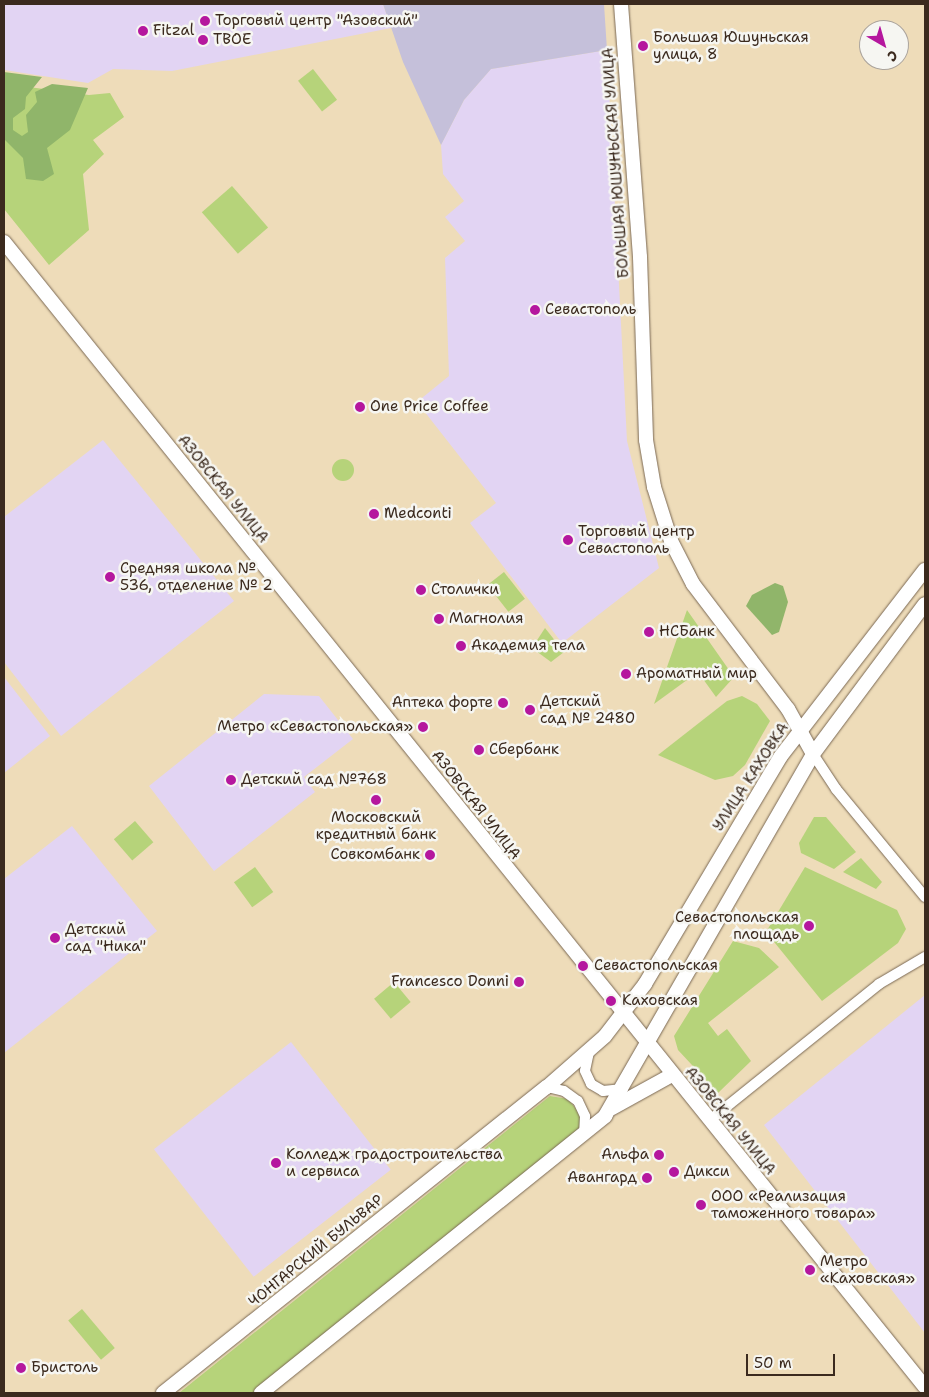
<!DOCTYPE html>
<html>
<head>
<meta charset="utf-8">
<style>
	body { margin:0 }
	#map { position:relative; width:929px; height:1397px; overflow:hidden; background:#eedcb9; font-family:"Shantell Sans",sans-serif }
	div>[style] { position:absolute }
	.built>* { inset:0; background:#e2d4f3; transform-origin:0 0 }
	.industrial>* { inset:0; background:#c5c0da }
	.green>* { inset:0; background:#b6d37a; transform-origin:0 0 }
	.round { border-radius:50% }
	.forest>* { inset:0; background:#90b56a }
	.roads { filter:drop-shadow(0 0 1px #7a6854) drop-shadow(0 0 1px #7a6854) }
	.street>* { height:10px; margin:-5px; padding:0 5px; transform-origin:5px; border-radius:5px; background:#fff }
	.secondary>* { height:14px; margin:-7px; padding:0 7px; transform-origin:7px; border-radius:7px; background:#fff }
	.dots>* { width:14px; height:14px; translate:-50% -50%; box-sizing:border-box; border:2px solid #f6f6f2; border-radius:50% }
	span { translate:-50% -50%; white-space:nowrap; text-align:center; line-height:1.15; -webkit-text-stroke:5px #f6f6f2; paint-order:stroke }
	.poi-label { font-size:15px; color:#3b2a1e }
	.left { translate:0 -50%; text-align:left }
	.right { translate:-100% -50%; text-align:right }
	.street-label { font-size:15px; color:#3b2a1e }
	.frame { position:absolute; inset:0; border:5px solid #3b2a1e; pointer-events:none }
	.north { position:absolute; left:859px; top:20px; width:50px; height:50px; box-sizing:border-box; background:#f6f6f2; border:1px solid #aba49d; border-radius:50%; rotate:142deg; font-size:14px; font-weight:700; line-height:20px; text-align:center; color:#3b2a1e }
	.north::after { content:''; display:block; margin:auto; width:18px; height:22px; background:#b5179e; clip-path:polygon(50% 0,100% 100%,50% 72%,0 100%) }
	.scale { position:absolute; left:746px; top:1354px; width:89px; height:22px; box-sizing:border-box; border:2px solid #3b2a1e; border-top:0; padding-left:6px; font-size:15px; line-height:18px; white-space:nowrap; color:#3b2a1e; -webkit-text-stroke:4px #f6f6f2; paint-order:stroke }
</style>
</head>
<body>
<div id="map">
	<div class="built">
		<div style="clip-path:polygon(4px 4px,383px 4px,391px 28px,172px 71px,113px 69px,88px 83px,4px 70px)"></div>
		<div style="clip-path:polygon(607px 50px,627px 441px,659px 568px,562px 643px,470px 523px,496px 503px,417px 402px,449px 376px,445px 258px,465px 241px,445px 217px,464px 201px,443px 174px,441px 145px,464px 100px,491px 69px)"></div>
		<div style="clip-path:polygon(103px 440px,234px 601px,61px 736px,4px 662px,4px 517px)"></div>
		<div style="clip-path:polygon(4px 677px,50px 736px,4px 773px)"></div>
		<div style="clip-path:polygon(264px 694px,319px 696px,353px 739px,304px 777px,315px 792px,214px 871px,149px 786px)"></div>
		<div style="clip-path:polygon(72px 826px,157px 931px,4px 1053px,4px 879px)"></div>
		<div style="clip-path:polygon(925px 995px,925px 1333px,764px 1125px)"></div>
		<div style="left:291px;top:1042px;width:162px;height:174px;rotate:52deg"></div>
	</div>
	<div class="industrial">
		<div style="clip-path:polygon(383px 4px,604px 4px,607px 50px,491px 69px,464px 100px,441px 145px,403px 62px)"></div>
	</div>
	<div class="green">
		<div style="left:313px;top:69px;width:39px;height:19px;rotate:52deg"></div>
		<div style="clip-path:polygon(4px 77px,6px 84px,89px 95px,110px 93px,124px 117px,93px 140px,104px 154px,83px 174px,89px 230px,49px 265px,4px 209px)"></div>
		<div style="left:232px;top:186px;width:55px;height:40px;rotate:49deg"></div>
		<div class="round" style="left:332px;top:459px;width:22px;height:22px"></div>
		<div style="left:504px;top:572px;width:34px;height:21px;rotate:52deg"></div>
		<div style="clip-path:polygon(687px 610px,734px 677px,716px 697px,698px 672px,654px 704px)"></div>
		<div style="clip-path:polygon(545px 628px,564px 652px,551px 662px,532px 648px)"></div>
		<div style="clip-path:polygon(742px 696px,757px 704px,770px 721px,745px 765px,733px 776px,715px 780px,658px 755px,727px 701px)"></div>
		<div style="clip-path:polygon(814px 817px,826px 817px,856px 852px,834px 869px,801px 853px,799px 843px)"></div>
		<div style="left:135px;top:821px;width:28px;height:28px;rotate:49deg"></div>
		<div style="clip-path:polygon(861px 858px,882px 882px,876px 889px,843px 872px)"></div>
		<div style="left:255px;top:867px;width:31px;height:26px;rotate:54deg"></div>
		<div style="clip-path:polygon(805px 867px,897px 910px,906px 929px,898px 943px,822px 1001px,766px 932px)"></div>
		<div style="clip-path:polygon(733px 941px,759px 948px,779px 967px,708px 1023px,718px 1036px,727px 1029px,751px 1061px,718px 1093px,678px 1050px,674px 1036px)"></div>
		<div style="left:394px;top:982px;width:26px;height:26px;rotate:50deg"></div>
		<div style="clip-path:polygon(550px 1096px,568px 1099px,581px 1115px,580px 1133px,253px 1393px,179px 1393px)"></div>
		<div style="left:82px;top:1309px;width:51px;height:18px;rotate:50deg"></div>
	</div>
	<div class="forest">
		<div style="clip-path:polygon(4px 72px,42px 77px,26px 97px,25px 109px,13px 118px,13px 130px,22px 136px,28px 132px,26px 115px,37px 102px,35px 92px,52px 84px,88px 88px,70px 130px,47px 148px,54px 174px,43px 181px,26px 179px,23px 158px,4px 139px)"></div>
		<div style="clip-path:polygon(775px 583px,783px 586px,788px 602px,779px 632px,772px 635px,746px 606px,752px 595px)"></div>
	</div>
	<div class="roads">
		<div class="street">
			<div style="left:813px;top:754px;width:42px;rotate:56.7deg"></div>
			<div style="left:836px;top:789px;width:140px;rotate:50.5deg"></div>
			<div style="left:589px;top:1052px;width:19px;rotate:102deg"></div>
			<div style="left:585px;top:1071px;width:14px;rotate:65deg"></div>
			<div style="left:591px;top:1084px;width:14px;rotate:30deg"></div>
			<div style="left:603px;top:1091px;width:20px;rotate:-6deg"></div>
			<div style="left:547px;top:1087px;width:17px;rotate:13deg"></div>
			<div style="left:564px;top:1091px;width:17px;rotate:36deg"></div>
			<div style="left:578px;top:1101px;width:17px;rotate:65deg"></div>
			<div style="left:585px;top:1116px;width:18px;rotate:93deg"></div>
			<div style="left:710px;top:1120px;width:217px;rotate:-38.8deg"></div>
			<div style="left:879px;top:984px;width:53px;rotate:-30.4deg"></div>
		</div>
		<div class="secondary">
			<div style="left:621px;top:4px;width:254px;rotate:85.7deg"></div>
			<div style="left:640px;top:257px;width:183px;rotate:88.1deg"></div>
			<div style="left:646px;top:440px;width:48px;rotate:80.3deg"></div>
			<div style="left:654px;top:487px;width:57px;rotate:72.5deg"></div>
			<div style="left:671px;top:541px;width:48px;rotate:62.9deg"></div>
			<div style="left:693px;top:584px;width:157px;rotate:52.8deg"></div>
			<div style="left:788px;top:709px;width:51px;rotate:60.9deg"></div>
			<div style="left:4px;top:242px;width:1469px;rotate:51.19deg"></div>
			<div style="left:612px;top:1108px;width:68px;rotate:-28.8deg"></div>
			<div style="left:163px;top:1393px;width:491px;rotate:-38.6deg"></div>
			<div style="left:547px;top:1087px;width:77px;rotate:-41.3deg"></div>
			<div style="left:605px;top:1036px;width:66px;rotate:-52.4deg"></div>
			<div style="left:645px;top:984px;width:265px;rotate:-59.2deg"></div>
			<div style="left:781px;top:756px;width:235px;rotate:-52.3deg"></div>
			<div style="left:261px;top:1393px;width:442px;rotate:-38.8deg"></div>
			<div style="left:605px;top:1116px;width:418px;rotate:-60.1deg"></div>
			<div style="left:813px;top:754px;width:187px;rotate:-53.3deg"></div>
		</div>
	</div>
	<div class="dots">
		<div style="left:205px;top:21px;background:#b5179e"></div>
		<div style="left:143px;top:31px;background:#b5179e"></div>
		<div style="left:203px;top:40px;background:#b5179e"></div>
		<div style="left:643px;top:46px;background:#b5179e"></div>
		<div style="left:535px;top:310px;background:#b5179e"></div>
		<div style="left:360px;top:407px;background:#b5179e"></div>
		<div style="left:374px;top:514px;background:#b5179e"></div>
		<div style="left:568px;top:540px;background:#b5179e"></div>
		<div style="left:110px;top:577px;background:#b5179e"></div>
		<div style="left:421px;top:590px;background:#b5179e"></div>
		<div style="left:439px;top:619px;background:#b5179e"></div>
		<div style="left:649px;top:632px;background:#b5179e"></div>
		<div style="left:461px;top:646px;background:#b5179e"></div>
		<div style="left:626px;top:674px;background:#b5179e"></div>
		<div style="left:503px;top:703px;background:#b5179e"></div>
		<div style="left:530px;top:710px;background:#b5179e"></div>
		<div style="left:423px;top:727px;background:#b5179e"></div>
		<div style="left:479px;top:750px;background:#b5179e"></div>
		<div style="left:231px;top:780px;background:#b5179e"></div>
		<div style="left:376px;top:800px;background:#b5179e"></div>
		<div style="left:430px;top:855px;background:#b5179e"></div>
		<div style="left:809px;top:926px;background:#b5179e"></div>
		<div style="left:55px;top:938px;background:#b5179e"></div>
		<div style="left:583px;top:966px;background:#b5179e"></div>
		<div style="left:519px;top:982px;background:#b5179e"></div>
		<div style="left:611px;top:1001px;background:#b5179e"></div>
		<div style="left:659px;top:1155px;background:#b5179e"></div>
		<div style="left:276px;top:1163px;background:#b5179e"></div>
		<div style="left:674px;top:1172px;background:#b5179e"></div>
		<div style="left:647px;top:1178px;background:#b5179e"></div>
		<div style="left:701px;top:1205px;background:#b5179e"></div>
		<div style="left:810px;top:1270px;background:#b5179e"></div>
		<div style="left:21px;top:1368px;background:#b5179e"></div>
	</div>
	<div class="poi-label">
		<span class="left" style="left:215px;top:21px">Торговый центр "Азовский"</span>
		<span class="left" style="left:153px;top:31px">Fitzal</span>
		<span class="left" style="left:653px;top:46px">Большая Юшуньская<br>улица, 8</span>
		<span class="left" style="left:213px;top:40px">ТВОЕ</span>
		<span class="left" style="left:545px;top:310px">Севастополь</span>
		<span class="left" style="left:370px;top:407px">One Price Coffee</span>
		<span class="left" style="left:384px;top:514px">Medconti</span>
		<span class="left" style="left:578px;top:540px">Торговый центр<br>Севастополь</span>
		<span class="left" style="left:120px;top:577px">Средняя школа №<br>536, отделение № 2</span>
		<span class="left" style="left:431px;top:590px">Столички</span>
		<span class="left" style="left:449px;top:619px">Магнолия</span>
		<span class="left" style="left:659px;top:632px">НСБанк</span>
		<span class="left" style="left:471px;top:646px">Академия тела</span>
		<span class="left" style="left:636px;top:674px">Ароматный мир</span>
		<span class="left" style="left:540px;top:710px">Детский<br>сад № 2480</span>
		<span class="right" style="left:493px;top:703px">Аптека форте</span>
		<span class="right" style="left:413px;top:727px">Метро «Севастопольская»</span>
		<span class="left" style="left:489px;top:750px">Сбербанк</span>
		<span class="left" style="left:241px;top:780px">Детский сад №768</span>
		<span style="left:376px;top:826px">Московский<br>кредитный банк</span>
		<span class="right" style="left:420px;top:855px">Совкомбанк</span>
		<span class="right" style="left:799px;top:926px">Севастопольская<br>площадь</span>
		<span class="left" style="left:65px;top:938px">Детский<br>сад "Ника"</span>
		<span class="left" style="left:594px;top:966px">Севастопольская</span>
		<span class="right" style="left:509px;top:982px">Francesco Donni</span>
		<span class="left" style="left:622px;top:1001px">Каховская</span>
		<span class="left" style="left:286px;top:1163px">Колледж градостроительства<br>и сервиса</span>
		<span class="right" style="left:649px;top:1155px">Альфа</span>
		<span class="left" style="left:684px;top:1172px">Дикси</span>
		<span class="right" style="left:637px;top:1178px">Авангард</span>
		<span class="left" style="left:711px;top:1205px">ООО «Реализация<br>таможенного товара»</span>
		<span class="left" style="left:820px;top:1270px">Метро<br>«Каховская»</span>
		<span class="left" style="left:31px;top:1368px">Бристоль</span>
	</div>
	<div class="street-label">
		<span style="left:616px;top:163px;rotate:-94deg">БОЛЬШАЯ ЮШУНЬСКАЯ УЛИЦА</span>
		<span style="left:223px;top:489px;rotate:51deg">АЗОВСКАЯ УЛИЦА</span>
		<span style="left:751px;top:777px;rotate:-57deg">УЛИЦА КАХОВКА</span>
		<span style="left:476px;top:805px;rotate:52deg">АЗОВСКАЯ УЛИЦА</span>
		<span style="left:730px;top:1121px;rotate:51deg">АЗОВСКАЯ УЛИЦА</span>
		<span style="left:316px;top:1251px;rotate:-39deg">ЧОНГАРСКИЙ БУЛЬВАР</span>
	</div>
	<div class="frame"></div>
	<div class="north">С</div>
	<div class="scale">50 m</div>
</div>
</body>
</html>
